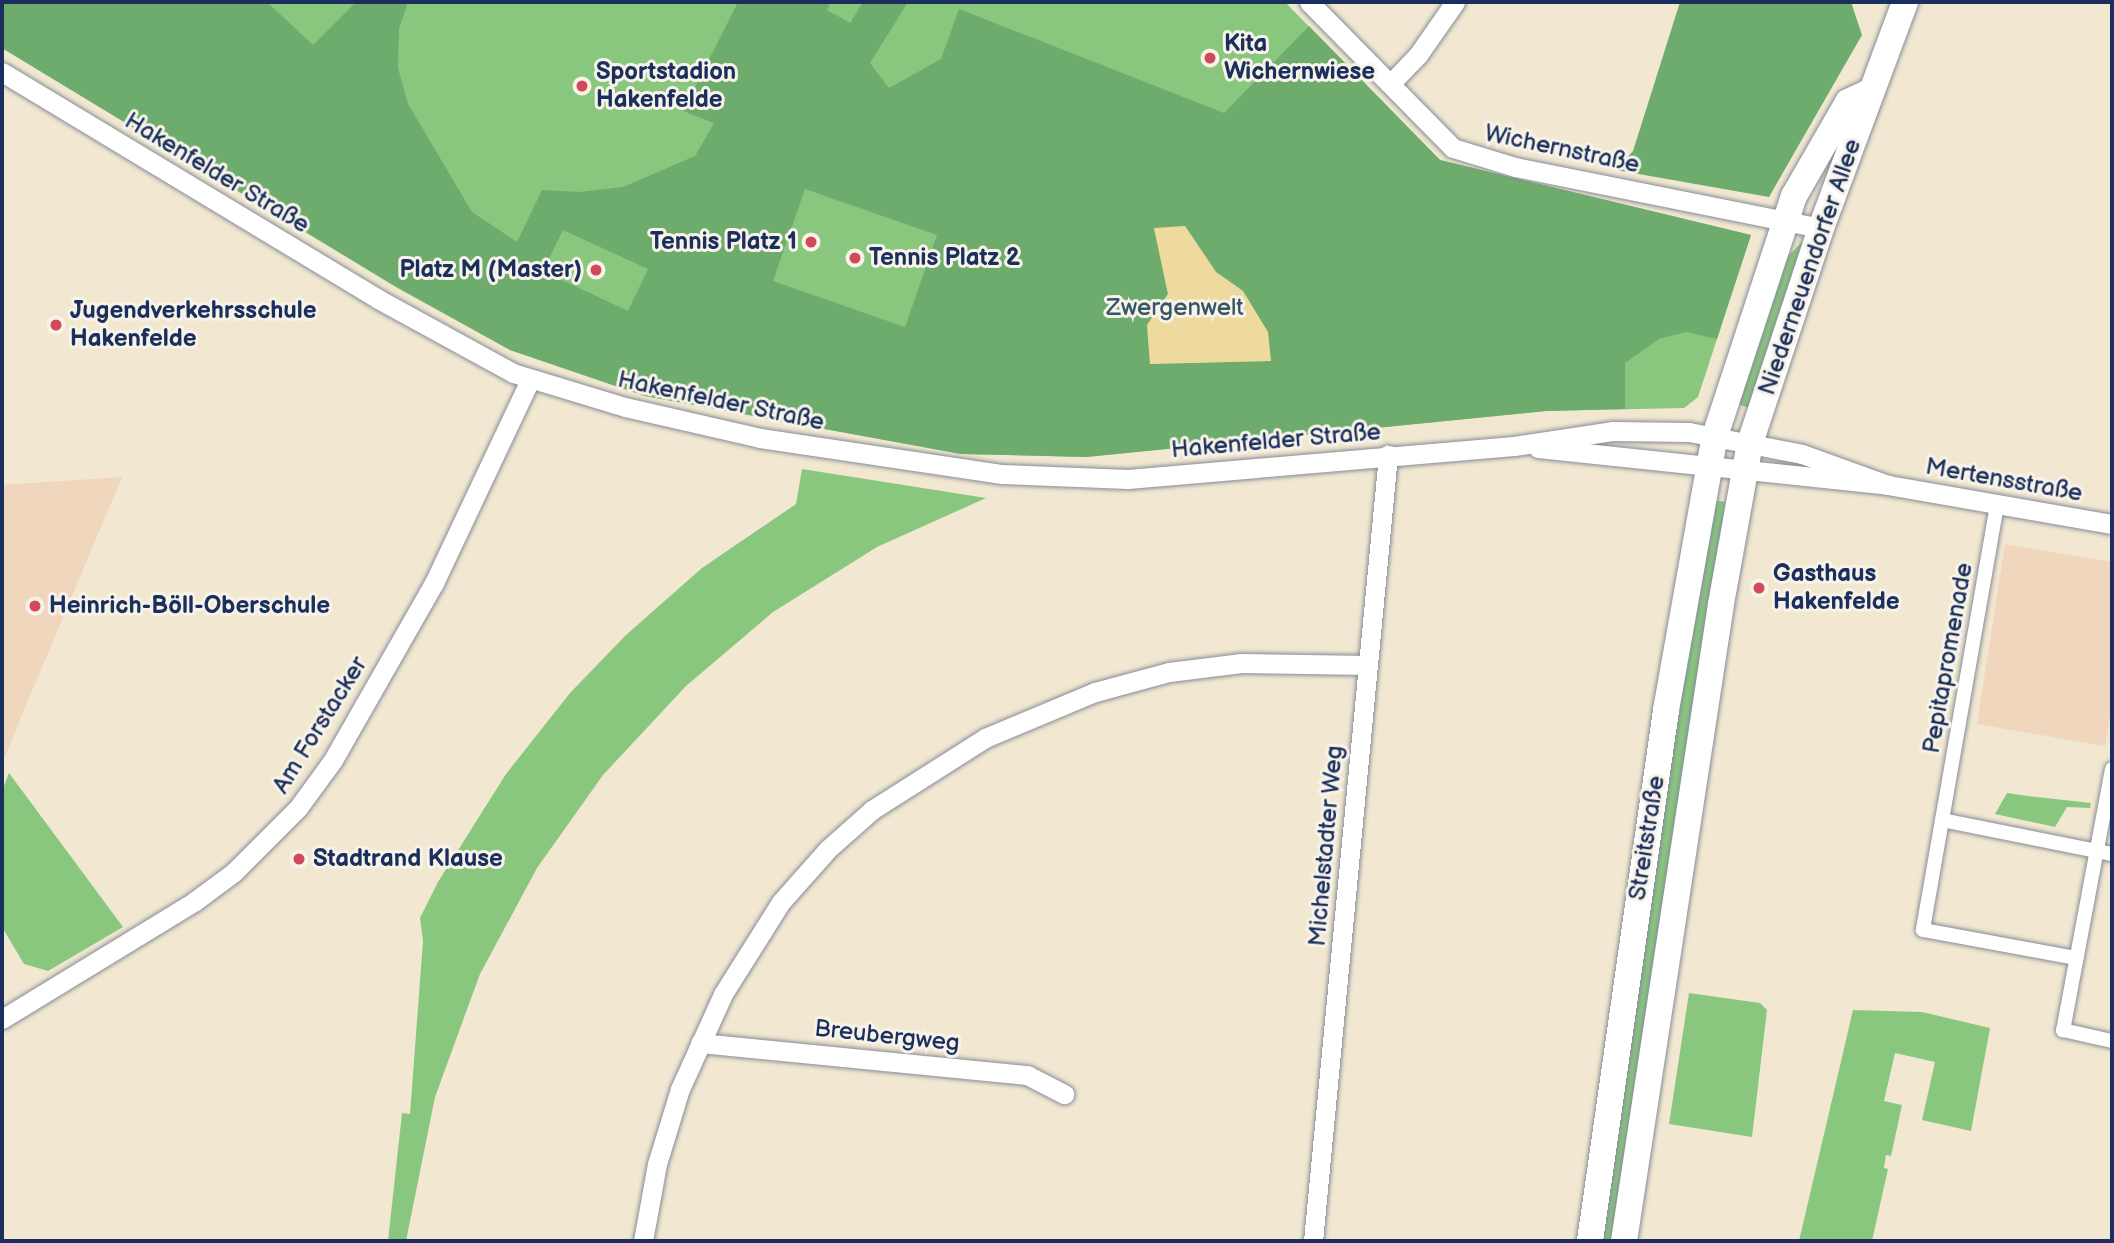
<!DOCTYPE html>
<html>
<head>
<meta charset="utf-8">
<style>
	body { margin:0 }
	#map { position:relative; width:2114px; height:1243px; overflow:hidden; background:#f2e8d1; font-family:"Balsamiq Sans",sans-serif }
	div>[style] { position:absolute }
	.built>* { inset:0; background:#efd6bc }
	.green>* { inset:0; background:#89c77e }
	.forest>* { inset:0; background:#6eac6d }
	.sand>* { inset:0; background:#eeda9e }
	.roads { filter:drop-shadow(0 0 2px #868c98) drop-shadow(0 0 2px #868c98) }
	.pedestrian>* { height:14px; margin:-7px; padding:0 7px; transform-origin:7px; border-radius:7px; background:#fff }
	.minor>* { height:19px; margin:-9.5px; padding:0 9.5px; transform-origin:9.5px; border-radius:9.5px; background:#fff }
	.secondary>* { height:26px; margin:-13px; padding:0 13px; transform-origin:13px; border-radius:13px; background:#fff }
	.dots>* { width:19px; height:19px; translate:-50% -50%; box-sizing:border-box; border:4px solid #f7f3e8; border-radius:50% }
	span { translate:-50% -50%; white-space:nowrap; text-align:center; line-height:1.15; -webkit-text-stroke:6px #f7f3e8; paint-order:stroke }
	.poi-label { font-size:24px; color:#1b2f5e; font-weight:700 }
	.left { translate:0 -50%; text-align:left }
	.right { translate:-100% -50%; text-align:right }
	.street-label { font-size:24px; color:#1b2f5e }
	.park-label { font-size:24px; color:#365566 }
	.frame { position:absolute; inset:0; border:4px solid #1b2f5e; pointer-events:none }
</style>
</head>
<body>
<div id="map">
	<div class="built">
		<div style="clip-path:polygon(122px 477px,17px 727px,2px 764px,2px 485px)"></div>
		<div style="clip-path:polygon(2005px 544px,2112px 562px,2112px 706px,2105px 746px,1977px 724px)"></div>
	</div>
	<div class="green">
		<div style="clip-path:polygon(2px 2px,1285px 2px,1440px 160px,1751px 235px,1698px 397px,1684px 408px,1546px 411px,1086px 457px,961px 454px,645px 396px,510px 350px,399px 289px,2px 48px)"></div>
		<div style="clip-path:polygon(1806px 238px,1753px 409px,1737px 404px,1783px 261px)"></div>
		<div style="clip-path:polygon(802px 469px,986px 498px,877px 547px,773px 612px,686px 686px,603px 775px,537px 868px,480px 974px,435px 1097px,406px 1241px,388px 1241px,402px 1113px,410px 1114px,423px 941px,420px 918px,438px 882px,506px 774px,570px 693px,626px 635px,702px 568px,796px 504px)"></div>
		<div style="clip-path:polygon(1712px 500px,1725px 502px,1722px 531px,1615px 1241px,1597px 1241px)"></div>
		<div style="clip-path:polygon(9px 773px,123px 927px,48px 971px,24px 964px,2px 927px,2px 791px)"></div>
		<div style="clip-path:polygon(2007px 793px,2027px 796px,2091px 803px,2090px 808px,2067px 807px,2055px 827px,1995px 814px)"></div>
		<div style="clip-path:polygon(1689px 993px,1760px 1003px,1767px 1010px,1752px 1137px,1669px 1124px)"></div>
		<div style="clip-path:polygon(1853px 1010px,1922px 1012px,1990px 1028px,1971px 1131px,1922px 1120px,1935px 1062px,1895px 1053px,1884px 1101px,1902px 1105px,1891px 1156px,1886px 1155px,1884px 1168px,1888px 1169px,1872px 1241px,1799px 1241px)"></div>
	</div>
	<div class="forest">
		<div style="clip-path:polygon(evenodd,2px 2px,267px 2px,313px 45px,356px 2px,408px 2px,399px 29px,398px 68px,408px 104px,472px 212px,517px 242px,542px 190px,579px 192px,623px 187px,695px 156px,714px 123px,683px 111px,738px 2px,831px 2px,827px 10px,850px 23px,863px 2px,908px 2px,870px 63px,889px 88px,941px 59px,959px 9px,1224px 113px,1309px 26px,1440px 160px,1751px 235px,1717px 339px,1686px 332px,1659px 339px,1625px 363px,1625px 409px,1546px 411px,1086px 457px,961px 454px,645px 396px,510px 350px,390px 283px,2px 48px,2px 2px,805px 189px,937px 235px,905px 327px,773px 281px,805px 189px,2px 2px,1185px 226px,1216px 272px,1243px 291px,1271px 361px,1150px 364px,1147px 325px,1168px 294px,1154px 229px,1185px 226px,2px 2px,563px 230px,648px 269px,628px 311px,543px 271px,563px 230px)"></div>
		<div style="clip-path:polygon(1680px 2px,1851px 2px,1862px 35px,1769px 197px,1616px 170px,1633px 151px)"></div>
	</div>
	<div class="sand">
		<div style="clip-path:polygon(1185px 226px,1216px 272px,1243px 291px,1268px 332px,1271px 361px,1150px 364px,1147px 325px,1168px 294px,1154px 228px)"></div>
	</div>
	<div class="roads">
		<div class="pedestrian">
			<div style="left:1997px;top:505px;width:431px;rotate:99.9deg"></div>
			<div style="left:1923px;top:930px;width:156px;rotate:10.4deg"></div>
			<div style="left:2112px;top:769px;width:266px;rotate:100.6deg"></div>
			<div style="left:2063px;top:1030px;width:50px;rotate:12.7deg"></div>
			<div style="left:1942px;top:820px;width:173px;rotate:11.3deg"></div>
		</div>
		<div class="minor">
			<div style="left:1309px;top:2px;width:205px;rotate:45.4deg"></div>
			<div style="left:1453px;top:148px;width:65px;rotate:17deg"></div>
			<div style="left:1515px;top:167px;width:312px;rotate:11.3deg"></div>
			<div style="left:2px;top:72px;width:439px;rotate:31.1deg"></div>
			<div style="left:378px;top:299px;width:154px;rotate:28.7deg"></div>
			<div style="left:513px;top:373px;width:117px;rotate:16.9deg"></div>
			<div style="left:625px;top:407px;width:139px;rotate:12.9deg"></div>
			<div style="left:760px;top:438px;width:245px;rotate:8.5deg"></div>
			<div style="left:1002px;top:474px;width:126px;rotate:2.3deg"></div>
			<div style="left:1128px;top:479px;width:387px;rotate:-4.9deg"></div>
			<div style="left:1514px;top:446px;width:99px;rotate:-8.7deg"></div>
			<div style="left:1612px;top:431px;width:77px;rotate:0.7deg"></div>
			<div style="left:1689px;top:432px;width:115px;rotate:11deg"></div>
			<div style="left:1802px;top:454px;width:91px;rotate:19.8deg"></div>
			<div style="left:1391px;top:83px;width:39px;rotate:-46deg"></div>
			<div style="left:1418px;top:55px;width:65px;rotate:-55.1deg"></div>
			<div style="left:1538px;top:448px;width:352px;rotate:6deg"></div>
			<div style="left:1888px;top:485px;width:227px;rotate:9.9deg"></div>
			<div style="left:2px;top:1019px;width:226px;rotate:-31.4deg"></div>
			<div style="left:195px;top:901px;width:49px;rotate:-36.6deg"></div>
			<div style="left:234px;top:872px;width:91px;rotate:-45deg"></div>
			<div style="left:298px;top:808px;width:59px;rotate:-53.9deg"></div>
			<div style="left:333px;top:760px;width:204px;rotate:-60.3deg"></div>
			<div style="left:434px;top:583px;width:225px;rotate:-64.7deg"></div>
			<div style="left:700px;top:1043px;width:329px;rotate:5.6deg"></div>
			<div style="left:1027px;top:1075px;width:42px;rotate:27.2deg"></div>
			<div style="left:643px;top:1241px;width:78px;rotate:-79.7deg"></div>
			<div style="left:657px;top:1164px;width:78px;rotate:-73deg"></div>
			<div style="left:680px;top:1089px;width:104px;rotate:-65.6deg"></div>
			<div style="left:723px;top:994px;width:109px;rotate:-57.8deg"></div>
			<div style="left:781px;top:902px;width:71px;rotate:-48.4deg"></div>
			<div style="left:828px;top:849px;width:59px;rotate:-41.6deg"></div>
			<div style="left:872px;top:810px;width:134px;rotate:-32.5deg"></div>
			<div style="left:985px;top:738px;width:119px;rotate:-22.7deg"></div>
			<div style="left:1095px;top:692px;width:77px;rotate:-15.1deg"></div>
			<div style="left:1169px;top:672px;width:73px;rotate:-7.1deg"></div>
			<div style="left:1241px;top:663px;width:127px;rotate:0.9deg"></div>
			<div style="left:1313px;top:1241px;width:790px;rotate:-84.55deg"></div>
		</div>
		<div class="secondary">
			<div style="left:1590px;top:1241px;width:536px;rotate:-81.85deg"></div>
			<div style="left:1666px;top:710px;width:278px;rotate:-79.9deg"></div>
			<div style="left:1715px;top:436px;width:253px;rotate:-71.8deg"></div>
			<div style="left:1794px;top:196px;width:108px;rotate:-60.1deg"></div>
			<div style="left:1848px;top:102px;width:26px;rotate:-25deg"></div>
			<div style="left:1624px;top:1241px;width:644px;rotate:-81.34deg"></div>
			<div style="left:1721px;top:604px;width:164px;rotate:-79.8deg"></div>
			<div style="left:1750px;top:443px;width:226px;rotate:-71.7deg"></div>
			<div style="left:1821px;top:228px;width:241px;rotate:-69.6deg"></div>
		</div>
	</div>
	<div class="dots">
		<div style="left:1210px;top:58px;background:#d1495b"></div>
		<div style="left:582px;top:86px;background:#d1495b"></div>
		<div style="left:811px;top:242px;background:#d1495b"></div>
		<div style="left:855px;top:258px;background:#d1495b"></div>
		<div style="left:596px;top:270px;background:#d1495b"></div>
		<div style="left:56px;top:325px;background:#d1495b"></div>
		<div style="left:1759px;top:588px;background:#d1495b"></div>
		<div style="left:35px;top:606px;background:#d1495b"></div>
		<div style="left:299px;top:859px;background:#d1495b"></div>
	</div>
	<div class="poi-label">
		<span class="left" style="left:1224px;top:58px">Kita<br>Wichernwiese</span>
		<span class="left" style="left:596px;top:86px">Sportstadion<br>Hakenfelde</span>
		<span class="right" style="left:797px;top:242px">Tennis Platz 1</span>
		<span class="left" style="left:869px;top:258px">Tennis Platz 2</span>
		<span class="right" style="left:582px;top:270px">Platz M (Master)</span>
		<span class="left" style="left:70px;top:325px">Jugendverkehrsschule<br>Hakenfelde</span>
		<span class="left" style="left:1773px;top:588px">Gasthaus<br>Hakenfelde</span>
		<span class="left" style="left:49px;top:606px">Heinrich-Böll-Oberschule</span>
		<span class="left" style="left:313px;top:859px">Stadtrand Klause</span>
	</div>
	<div class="street-label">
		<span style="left:1562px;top:149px;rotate:12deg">Wichernstraße</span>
		<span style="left:217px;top:173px;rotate:31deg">Hakenfelder Straße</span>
		<span style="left:1810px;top:267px;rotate:-71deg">Niederneuendorfer Allee</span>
		<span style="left:721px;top:401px;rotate:12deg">Hakenfelder Straße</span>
		<span style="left:1276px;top:441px;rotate:-5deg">Hakenfelder Straße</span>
		<span style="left:2004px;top:480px;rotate:10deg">Mertensstraße</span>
		<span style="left:1948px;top:658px;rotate:-80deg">Pepitapromenade</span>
		<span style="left:320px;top:725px;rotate:-58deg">Am Forstacker</span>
		<span style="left:1647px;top:838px;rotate:-81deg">Streitstraße</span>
		<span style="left:1326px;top:846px;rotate:-85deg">Michelstadter Weg</span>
		<span style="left:887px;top:1036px;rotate:6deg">Breubergweg</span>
	</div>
	<div class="park-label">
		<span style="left:1175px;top:308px">Zwergenwelt</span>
	</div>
	<div class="frame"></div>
</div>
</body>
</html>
